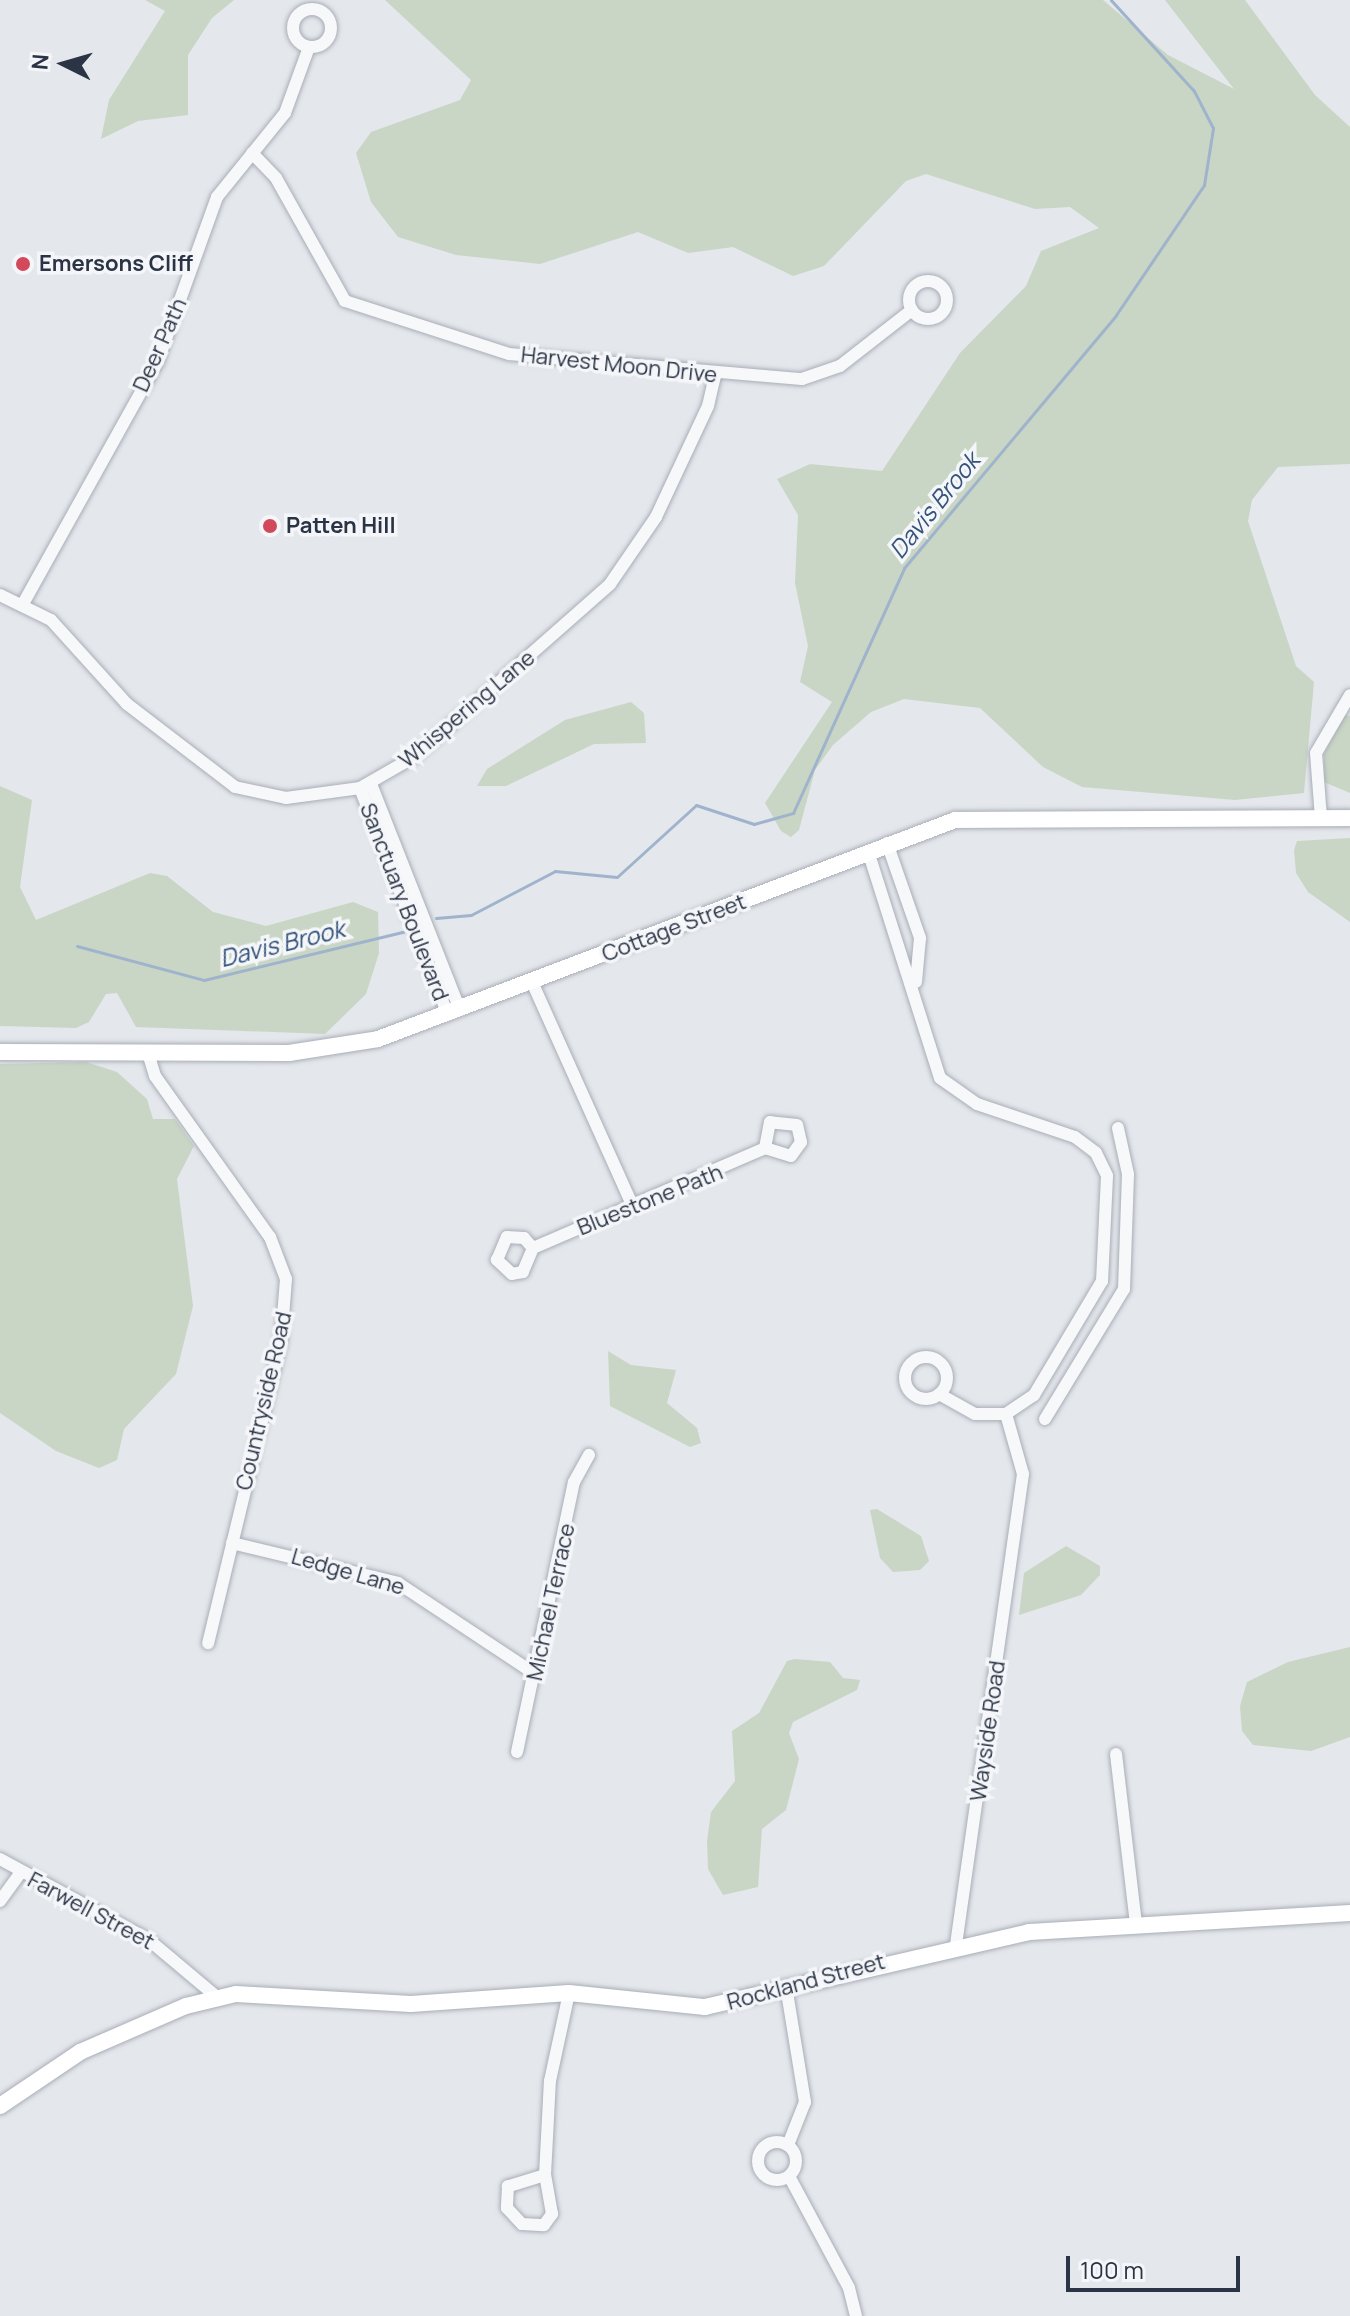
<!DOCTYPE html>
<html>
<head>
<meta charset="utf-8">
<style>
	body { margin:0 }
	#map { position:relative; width:1350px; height:2316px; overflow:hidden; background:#e4e7ec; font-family:Manrope,sans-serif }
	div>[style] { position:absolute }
	.green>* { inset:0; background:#c9d6c5 }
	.stream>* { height:3px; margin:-1.5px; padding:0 1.5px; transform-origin:1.5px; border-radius:1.5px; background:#9fb4cc }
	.roads { filter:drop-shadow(0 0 2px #a9aeb7) drop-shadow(0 0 2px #a9aeb7) }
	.street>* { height:12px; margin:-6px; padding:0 6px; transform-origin:6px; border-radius:6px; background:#f7f8fa }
	.street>.ring { margin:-6px; padding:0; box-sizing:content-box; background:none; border:12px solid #f7f8fa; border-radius:50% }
	.secondary>* { height:16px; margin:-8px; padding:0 8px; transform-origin:8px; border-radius:8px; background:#fff }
	.dots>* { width:22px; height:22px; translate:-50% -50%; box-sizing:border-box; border:4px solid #f4f6f9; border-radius:50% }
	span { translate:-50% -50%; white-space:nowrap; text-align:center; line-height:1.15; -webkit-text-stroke:7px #f4f6f9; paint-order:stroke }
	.poi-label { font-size:22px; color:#2b3445; font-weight:700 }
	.left { translate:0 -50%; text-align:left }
	.street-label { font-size:22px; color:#2b3445 }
	.water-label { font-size:24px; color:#34527a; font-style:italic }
	.north { position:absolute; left:24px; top:24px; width:80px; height:80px; -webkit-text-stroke:6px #f4f6f9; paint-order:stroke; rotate:275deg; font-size:22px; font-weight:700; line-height:32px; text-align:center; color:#2b3445 }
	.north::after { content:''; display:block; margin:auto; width:28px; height:36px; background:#2b3445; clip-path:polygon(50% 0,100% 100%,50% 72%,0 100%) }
	.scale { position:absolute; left:1066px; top:2256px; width:174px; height:36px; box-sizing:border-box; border:4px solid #2b3445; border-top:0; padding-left:10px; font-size:24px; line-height:28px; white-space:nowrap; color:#2b3445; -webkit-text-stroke:6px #f4f6f9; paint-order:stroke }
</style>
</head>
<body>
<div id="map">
	<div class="green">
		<div style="clip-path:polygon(145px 0,234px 0,212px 18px,188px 55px,188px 115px,138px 121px,101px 139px,109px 100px,165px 11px)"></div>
		<div style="clip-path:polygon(385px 0,1103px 0,1168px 55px,1234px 89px,1165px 0,1245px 0,1315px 95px,1350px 127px,1350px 464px,1278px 467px,1252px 500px,1248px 521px,1296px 666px,1314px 682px,1304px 793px,1235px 800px,1082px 787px,1043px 767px,980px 708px,904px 699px,871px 712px,833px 745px,815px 770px,799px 830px,791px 837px,781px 831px,765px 803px,832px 702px,800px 682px,808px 646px,795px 583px,798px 515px,777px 479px,810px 464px,882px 471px,960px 353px,1026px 286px,1041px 251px,1099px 228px,1070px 207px,1035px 209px,926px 174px,906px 181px,824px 266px,793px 276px,733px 247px,688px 253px,638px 232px,540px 264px,456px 255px,398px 237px,371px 202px,356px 153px,371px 132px,460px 100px,471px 80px)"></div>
		<div style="clip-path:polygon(631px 702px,644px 713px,646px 743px,594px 744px,506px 786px,477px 786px,487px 769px,565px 720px)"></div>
		<div style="clip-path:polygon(1344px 715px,1350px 716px,1350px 793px,1324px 782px,1324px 754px)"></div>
		<div style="clip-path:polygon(0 786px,32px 800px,20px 887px,36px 920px,150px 873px,167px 876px,213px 912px,266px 926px,353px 902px,378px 912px,379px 953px,366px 994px,325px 1034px,136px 1027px,117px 993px,106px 994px,89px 1022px,76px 1028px,0 1026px)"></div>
		<div style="clip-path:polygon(1350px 838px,1350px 922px,1308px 892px,1296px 873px,1294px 850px,1297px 841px)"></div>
		<div style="clip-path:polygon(86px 1062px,117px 1072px,147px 1099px,153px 1119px,175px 1119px,194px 1146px,177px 1179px,193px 1306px,176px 1374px,124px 1429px,117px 1460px,99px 1468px,56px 1451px,0 1413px,0 1064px)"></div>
		<div style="clip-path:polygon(608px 1351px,631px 1365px,676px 1370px,667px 1403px,697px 1428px,701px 1443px,690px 1447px,610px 1406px)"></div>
		<div style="clip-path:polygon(877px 1509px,921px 1536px,929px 1561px,920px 1570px,893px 1572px,880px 1558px,870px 1510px)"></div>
		<div style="clip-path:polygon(1066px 1546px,1100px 1566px,1100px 1575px,1081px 1595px,1019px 1615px,1024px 1573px)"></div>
		<div style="clip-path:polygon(1350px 1647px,1350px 1737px,1311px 1751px,1253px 1745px,1242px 1731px,1240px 1706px,1247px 1682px,1288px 1662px)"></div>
		<div style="clip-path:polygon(795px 1659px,830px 1662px,843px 1678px,860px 1680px,857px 1690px,793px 1722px,789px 1733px,799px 1759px,786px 1810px,762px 1829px,758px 1887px,723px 1895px,708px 1869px,707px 1841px,711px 1812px,735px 1781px,732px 1731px,759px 1713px,787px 1661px)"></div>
	</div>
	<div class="stream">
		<div style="left:436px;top:918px;width:35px;rotate:-5deg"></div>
		<div style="left:471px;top:915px;width:95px;rotate:-27.6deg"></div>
		<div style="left:555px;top:871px;width:62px;rotate:5.5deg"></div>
		<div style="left:617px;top:877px;width:107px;rotate:-42.3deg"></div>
		<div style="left:696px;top:805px;width:61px;rotate:18.1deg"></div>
		<div style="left:754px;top:824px;width:41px;rotate:-15.8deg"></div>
		<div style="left:793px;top:813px;width:269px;rotate:-65.6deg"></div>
		<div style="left:904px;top:568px;width:330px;rotate:-50deg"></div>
		<div style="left:1116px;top:315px;width:157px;rotate:-55.9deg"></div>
		<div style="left:1204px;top:185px;width:58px;rotate:-81deg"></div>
		<div style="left:1213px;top:128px;width:42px;rotate:-117.2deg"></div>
		<div style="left:1194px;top:91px;width:123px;rotate:-132.4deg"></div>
		<div style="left:77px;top:946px;width:131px;rotate:15deg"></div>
		<div style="left:204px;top:980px;width:205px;rotate:-13.6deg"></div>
	</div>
	<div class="roads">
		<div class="street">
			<div class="ring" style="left:293px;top:9px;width:26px;height:26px"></div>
			<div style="left:252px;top:153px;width:35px;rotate:46deg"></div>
			<div style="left:276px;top:178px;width:141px;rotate:60.7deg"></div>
			<div style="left:345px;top:301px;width:172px;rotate:17.9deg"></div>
			<div style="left:509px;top:354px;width:294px;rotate:4.9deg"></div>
			<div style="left:802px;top:379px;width:40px;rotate:-18.9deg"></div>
			<div style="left:840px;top:366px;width:91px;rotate:-37.9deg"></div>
			<div class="ring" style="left:909px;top:281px;width:26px;height:26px"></div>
			<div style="left:0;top:595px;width:57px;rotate:26.1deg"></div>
			<div style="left:51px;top:620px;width:113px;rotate:47.9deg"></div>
			<div style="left:127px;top:704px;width:136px;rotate:37.5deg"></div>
			<div style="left:235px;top:787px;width:52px;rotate:12.2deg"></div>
			<div style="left:286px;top:798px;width:75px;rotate:-7.7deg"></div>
			<div style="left:360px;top:788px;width:62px;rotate:-29.9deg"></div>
			<div style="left:414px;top:757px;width:261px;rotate:-41.4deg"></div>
			<div style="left:610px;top:584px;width:81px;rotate:-55.5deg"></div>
			<div style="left:656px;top:517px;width:123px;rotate:-64.9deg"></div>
			<div style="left:708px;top:406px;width:32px;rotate:-77deg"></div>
			<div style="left:24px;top:602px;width:276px;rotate:-60.9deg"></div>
			<div style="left:158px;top:361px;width:174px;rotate:-70.2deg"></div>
			<div style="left:217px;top:197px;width:108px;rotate:-51deg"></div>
			<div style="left:285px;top:113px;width:70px;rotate:-70deg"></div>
			<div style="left:371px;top:784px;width:243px;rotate:68.5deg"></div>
			<div style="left:360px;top:788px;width:243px;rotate:68.8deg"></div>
			<div style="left:1321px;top:818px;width:65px;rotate:-94.4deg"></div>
			<div style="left:1316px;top:753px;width:67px;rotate:-59.6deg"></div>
			<div style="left:887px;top:843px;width:101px;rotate:70.8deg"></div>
			<div style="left:920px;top:938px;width:44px;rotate:95.2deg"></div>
			<div style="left:868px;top:851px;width:238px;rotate:72.4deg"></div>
			<div style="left:940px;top:1078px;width:45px;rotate:35.1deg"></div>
			<div style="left:977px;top:1104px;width:103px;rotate:18.6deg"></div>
			<div style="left:1075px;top:1137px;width:26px;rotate:37deg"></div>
			<div style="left:1096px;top:1153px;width:25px;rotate:64deg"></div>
			<div style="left:1107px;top:1176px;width:105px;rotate:92.7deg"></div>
			<div style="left:1102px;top:1281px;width:133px;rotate:120.8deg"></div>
			<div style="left:1034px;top:1395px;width:34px;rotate:146deg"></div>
			<div style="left:1006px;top:1414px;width:62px;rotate:74.2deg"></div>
			<div style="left:1023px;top:1474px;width:475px;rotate:98.1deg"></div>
			<div style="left:532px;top:982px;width:247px;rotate:65.8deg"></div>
			<div style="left:148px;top:1053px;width:24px;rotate:73deg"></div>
			<div style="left:155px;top:1076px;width:198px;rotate:54.5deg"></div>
			<div style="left:270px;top:1237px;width:45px;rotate:69.1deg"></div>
			<div style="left:286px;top:1279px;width:63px;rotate:94.5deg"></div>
			<div style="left:281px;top:1342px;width:310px;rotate:103.6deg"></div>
			<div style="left:533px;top:1248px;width:26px;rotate:113deg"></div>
			<div style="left:523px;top:1272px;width:11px;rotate:170deg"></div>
			<div style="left:512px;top:1274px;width:21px;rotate:-137deg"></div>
			<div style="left:497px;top:1260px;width:25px;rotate:-67deg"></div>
			<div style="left:507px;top:1237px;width:17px;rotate:3deg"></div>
			<div style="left:524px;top:1238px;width:13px;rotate:48deg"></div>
			<div style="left:533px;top:1248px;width:253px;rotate:-23.3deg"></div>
			<div style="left:765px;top:1148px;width:27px;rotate:17deg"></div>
			<div style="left:791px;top:1156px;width:17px;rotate:-54deg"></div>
			<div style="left:801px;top:1142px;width:17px;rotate:-103deg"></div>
			<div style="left:797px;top:1125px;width:27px;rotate:-174deg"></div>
			<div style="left:770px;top:1122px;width:26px;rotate:101deg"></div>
			<div class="ring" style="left:905px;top:1357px;width:30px;height:30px"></div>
			<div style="left:939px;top:1394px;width:41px;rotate:29.1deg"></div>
			<div style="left:975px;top:1414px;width:31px"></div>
			<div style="left:1045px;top:1419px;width:152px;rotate:-58.7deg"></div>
			<div style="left:1124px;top:1289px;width:115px;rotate:-88deg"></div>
			<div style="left:1128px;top:1174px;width:47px;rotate:-102.3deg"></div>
			<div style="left:232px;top:1543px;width:171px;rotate:13.5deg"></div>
			<div style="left:398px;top:1583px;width:164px;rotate:33.6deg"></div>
			<div style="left:517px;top:1752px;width:276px;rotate:-78.1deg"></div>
			<div style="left:574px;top:1482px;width:31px;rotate:-61deg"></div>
			<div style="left:1116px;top:1754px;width:170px;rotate:83.3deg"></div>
			<div style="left:0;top:1859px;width:170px;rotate:28.5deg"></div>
			<div style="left:149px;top:1940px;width:89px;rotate:40deg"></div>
			<div style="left:0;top:1901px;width:34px;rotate:-54deg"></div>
			<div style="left:786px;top:1986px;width:118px;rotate:80.7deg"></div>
			<div style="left:805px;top:2102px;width:46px;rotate:111.6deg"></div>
			<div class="ring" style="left:758px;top:2142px;width:26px;height:26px"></div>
			<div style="left:545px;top:2175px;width:39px;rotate:163deg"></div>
			<div style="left:508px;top:2186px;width:22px;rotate:93deg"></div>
			<div style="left:507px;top:2208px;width:22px;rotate:47deg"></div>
			<div style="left:522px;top:2224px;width:22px;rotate:3deg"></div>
			<div style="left:544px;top:2225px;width:14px;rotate:-54deg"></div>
			<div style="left:552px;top:2214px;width:40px;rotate:-100deg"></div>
			<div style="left:545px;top:2175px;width:94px;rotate:-87deg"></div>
			<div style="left:550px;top:2081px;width:90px;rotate:-77.8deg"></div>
			<div style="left:789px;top:2176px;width:127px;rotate:61.8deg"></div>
			<div style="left:849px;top:2288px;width:29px;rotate:76deg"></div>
		</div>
		<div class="secondary">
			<div style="left:0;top:1052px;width:289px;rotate:0.2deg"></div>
			<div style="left:289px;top:1053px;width:90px;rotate:-8.9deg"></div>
			<div style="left:378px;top:1039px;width:617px;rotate:-20.78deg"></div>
			<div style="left:955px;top:820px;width:395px;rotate:-0.3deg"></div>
			<div style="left:0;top:2106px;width:97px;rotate:-34deg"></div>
			<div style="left:80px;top:2052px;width:116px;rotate:-23.5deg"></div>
			<div style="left:186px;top:2006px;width:51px;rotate:-13.5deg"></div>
			<div style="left:236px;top:1994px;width:175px;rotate:3.3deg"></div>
			<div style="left:411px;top:2004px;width:158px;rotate:-4deg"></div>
			<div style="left:569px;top:1993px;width:137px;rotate:5.9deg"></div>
			<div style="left:705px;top:2007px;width:333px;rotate:-13deg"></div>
			<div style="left:1029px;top:1932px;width:322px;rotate:-3.4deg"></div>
		</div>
	</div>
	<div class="dots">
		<div style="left:23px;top:264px;background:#d1495b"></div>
		<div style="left:270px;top:526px;background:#d1495b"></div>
	</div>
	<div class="poi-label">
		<span class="left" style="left:39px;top:264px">Emersons Cliff</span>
		<span class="left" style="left:286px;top:526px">Patten Hill</span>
	</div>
	<div class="street-label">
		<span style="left:160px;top:345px;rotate:-66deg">Deer Path</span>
		<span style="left:619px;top:365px;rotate:6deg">Harvest Moon Drive</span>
		<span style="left:467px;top:709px;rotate:-40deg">Whispering Lane</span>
		<span style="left:404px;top:902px;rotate:69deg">Sanctuary Boulevard</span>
		<span style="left:674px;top:928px;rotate:-21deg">Cottage Street</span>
		<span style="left:650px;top:1200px;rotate:-22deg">Bluestone Path</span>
		<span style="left:264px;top:1401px;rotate:-77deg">Countryside Road</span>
		<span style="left:348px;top:1572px;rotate:16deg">Ledge Lane</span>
		<span style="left:551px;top:1602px;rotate:-78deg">Michael Terrace</span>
		<span style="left:988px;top:1731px;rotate:-82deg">Wayside Road</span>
		<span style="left:91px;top:1911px;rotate:28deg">Farwell Street</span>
		<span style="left:806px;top:1982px;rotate:-15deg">Rockland Street</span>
	</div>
	<div class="water-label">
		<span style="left:934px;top:505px;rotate:-51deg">Davis Brook</span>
		<span style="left:282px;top:943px;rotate:-14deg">Davis Brook</span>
	</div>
	<div class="north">N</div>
	<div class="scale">100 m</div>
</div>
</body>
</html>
